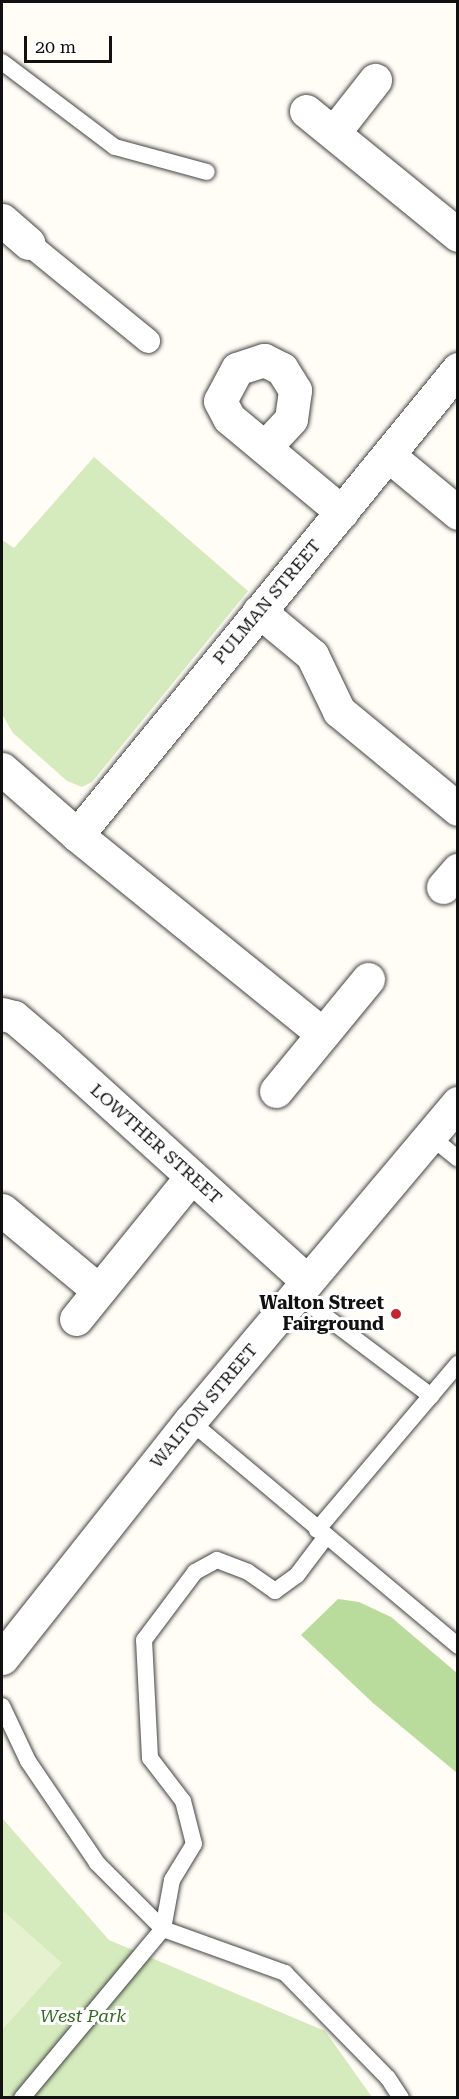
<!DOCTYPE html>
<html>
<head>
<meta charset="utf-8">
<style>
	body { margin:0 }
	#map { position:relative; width:459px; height:2099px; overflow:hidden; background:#fffdf5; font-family:"Roboto Serif",serif }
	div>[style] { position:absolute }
	.green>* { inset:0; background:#d5ebbd }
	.forest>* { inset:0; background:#b9dc9c }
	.pitch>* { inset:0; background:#e6f2cf }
	.roads { filter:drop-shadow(0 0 2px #444) drop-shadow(0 0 2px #444) }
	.service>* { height:16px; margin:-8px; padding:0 8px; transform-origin:8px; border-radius:8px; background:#fff }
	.pedestrian>* { height:24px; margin:-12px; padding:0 12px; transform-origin:12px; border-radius:12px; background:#fff }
	.minor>* { height:33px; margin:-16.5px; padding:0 16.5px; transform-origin:16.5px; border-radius:16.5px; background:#fff }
	.dots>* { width:16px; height:16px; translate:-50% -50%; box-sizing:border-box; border:3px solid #fff; border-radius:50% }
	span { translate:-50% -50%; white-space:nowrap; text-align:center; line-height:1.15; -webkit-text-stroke:6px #fff; paint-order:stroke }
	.street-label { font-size:18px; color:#111 }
	.poi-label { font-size:18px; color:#111; font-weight:700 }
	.right { translate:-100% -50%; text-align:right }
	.park-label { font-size:18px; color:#2f6b1f; font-style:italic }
	.frame { position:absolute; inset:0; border:3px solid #111; pointer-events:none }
	.scale { position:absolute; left:24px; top:36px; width:88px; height:27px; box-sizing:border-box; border:3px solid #111; border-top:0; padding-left:8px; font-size:18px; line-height:21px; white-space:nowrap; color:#111; -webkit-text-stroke:4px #fff; paint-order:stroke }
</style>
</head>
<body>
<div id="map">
	<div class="green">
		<div style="clip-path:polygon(94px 457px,248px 591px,92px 782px,82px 787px,67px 781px,13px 733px,2px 714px,2px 540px,14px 548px)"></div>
		<div style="clip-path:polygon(2px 1818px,109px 1940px,325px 2031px,372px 2097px,2px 2097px)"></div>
	</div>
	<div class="forest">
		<div style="clip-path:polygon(338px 1599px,359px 1602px,391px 1617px,457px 1673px,457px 1773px,373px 1703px,301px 1635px)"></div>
	</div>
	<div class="pitch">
		<div style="clip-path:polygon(2px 1910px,62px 1963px,2px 2030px)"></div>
	</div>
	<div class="roads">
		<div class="service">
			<div style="left:2px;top:62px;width:141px;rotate:37deg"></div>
			<div style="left:115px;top:147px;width:95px;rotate:15.2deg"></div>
			<div style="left:430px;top:1136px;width:36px;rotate:39deg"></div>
			<div style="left:297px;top:1295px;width:168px;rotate:37deg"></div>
			<div style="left:190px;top:1421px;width:350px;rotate:40deg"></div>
			<div style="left:317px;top:1530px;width:218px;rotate:-49.7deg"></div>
			<div style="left:2px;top:1706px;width:61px;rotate:64.7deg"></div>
			<div style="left:28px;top:1761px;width:123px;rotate:55.9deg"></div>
			<div style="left:97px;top:1863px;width:93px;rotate:45deg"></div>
			<div style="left:163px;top:1929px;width:130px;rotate:19.8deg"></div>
			<div style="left:285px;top:1973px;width:147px;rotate:45.6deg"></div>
			<div style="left:388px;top:2078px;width:24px;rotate:57deg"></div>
			<div style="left:22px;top:2098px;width:220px;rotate:-50.2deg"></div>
			<div style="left:163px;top:1929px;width:50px;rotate:-79.6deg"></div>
			<div style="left:172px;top:1880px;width:42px;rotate:-58.6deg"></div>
			<div style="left:194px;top:1844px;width:44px;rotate:-104.3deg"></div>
			<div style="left:183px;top:1801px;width:54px;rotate:-127.5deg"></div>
			<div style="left:150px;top:1758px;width:118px;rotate:-92.9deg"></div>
			<div style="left:144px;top:1640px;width:85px;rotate:-53.1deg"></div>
			<div style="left:195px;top:1572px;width:25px;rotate:-29deg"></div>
			<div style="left:217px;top:1560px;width:33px;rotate:21deg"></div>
			<div style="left:248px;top:1572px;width:33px;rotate:35deg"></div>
			<div style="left:275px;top:1591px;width:27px;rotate:-36deg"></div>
			<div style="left:297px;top:1575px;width:46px;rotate:-52.9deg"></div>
		</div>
		<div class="pedestrian">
			<div style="left:28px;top:243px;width:155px;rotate:39.2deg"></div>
		</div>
		<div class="minor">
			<div style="left:306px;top:111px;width:196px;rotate:39.2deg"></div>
			<div style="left:335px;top:131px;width:65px;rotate:-51.9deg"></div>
			<div style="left:2px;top:220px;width:35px;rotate:41deg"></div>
			<div style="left:265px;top:447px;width:38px;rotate:-47deg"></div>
			<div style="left:291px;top:419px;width:29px;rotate:-82deg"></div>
			<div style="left:295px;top:390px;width:25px;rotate:-122deg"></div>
			<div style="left:282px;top:369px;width:20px;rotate:-153deg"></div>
			<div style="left:264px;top:360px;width:28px;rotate:162deg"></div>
			<div style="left:237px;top:369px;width:36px;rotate:118deg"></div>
			<div style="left:220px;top:401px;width:19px;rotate:62deg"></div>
			<div style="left:229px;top:418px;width:147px;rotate:39.8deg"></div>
			<div style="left:388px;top:455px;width:91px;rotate:39.6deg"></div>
			<div style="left:259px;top:611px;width:69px;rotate:39.7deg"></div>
			<div style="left:312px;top:655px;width:62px;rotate:64.3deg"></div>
			<div style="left:339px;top:711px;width:154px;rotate:39.5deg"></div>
			<div style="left:2px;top:769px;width:100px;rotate:41.3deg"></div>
			<div style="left:77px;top:835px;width:316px;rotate:39deg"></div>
			<div style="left:77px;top:835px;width:602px;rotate:-50.73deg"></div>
			<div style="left:443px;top:887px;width:23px;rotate:-49deg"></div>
			<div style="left:2px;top:1014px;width:12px;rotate:14deg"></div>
			<div style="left:14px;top:1017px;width:45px;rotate:40.5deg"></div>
			<div style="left:48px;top:1046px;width:350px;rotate:42.2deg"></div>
			<div style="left:276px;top:1091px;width:145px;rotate:-50.6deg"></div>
			<div style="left:2px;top:1210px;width:125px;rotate:39.8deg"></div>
			<div style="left:76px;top:1319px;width:183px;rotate:-51deg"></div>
			<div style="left:2px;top:1658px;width:303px;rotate:-51.6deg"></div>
			<div style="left:190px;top:1421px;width:416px;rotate:-49.9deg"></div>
		</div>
	</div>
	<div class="dots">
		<div style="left:396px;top:1314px;background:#c4262e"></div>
	</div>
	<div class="street-label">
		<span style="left:267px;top:602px;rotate:-50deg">PULMAN STREET</span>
		<span style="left:156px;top:1144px;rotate:42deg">LOWTHER STREET</span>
		<span style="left:204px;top:1406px;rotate:-50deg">WALTON STREET</span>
	</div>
	<div class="poi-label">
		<span class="right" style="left:384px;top:1314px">Walton Street<br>Fairground</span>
	</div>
	<div class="park-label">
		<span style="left:83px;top:2016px">West Park</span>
	</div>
	<div class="frame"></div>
	<div class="scale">20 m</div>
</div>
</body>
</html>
